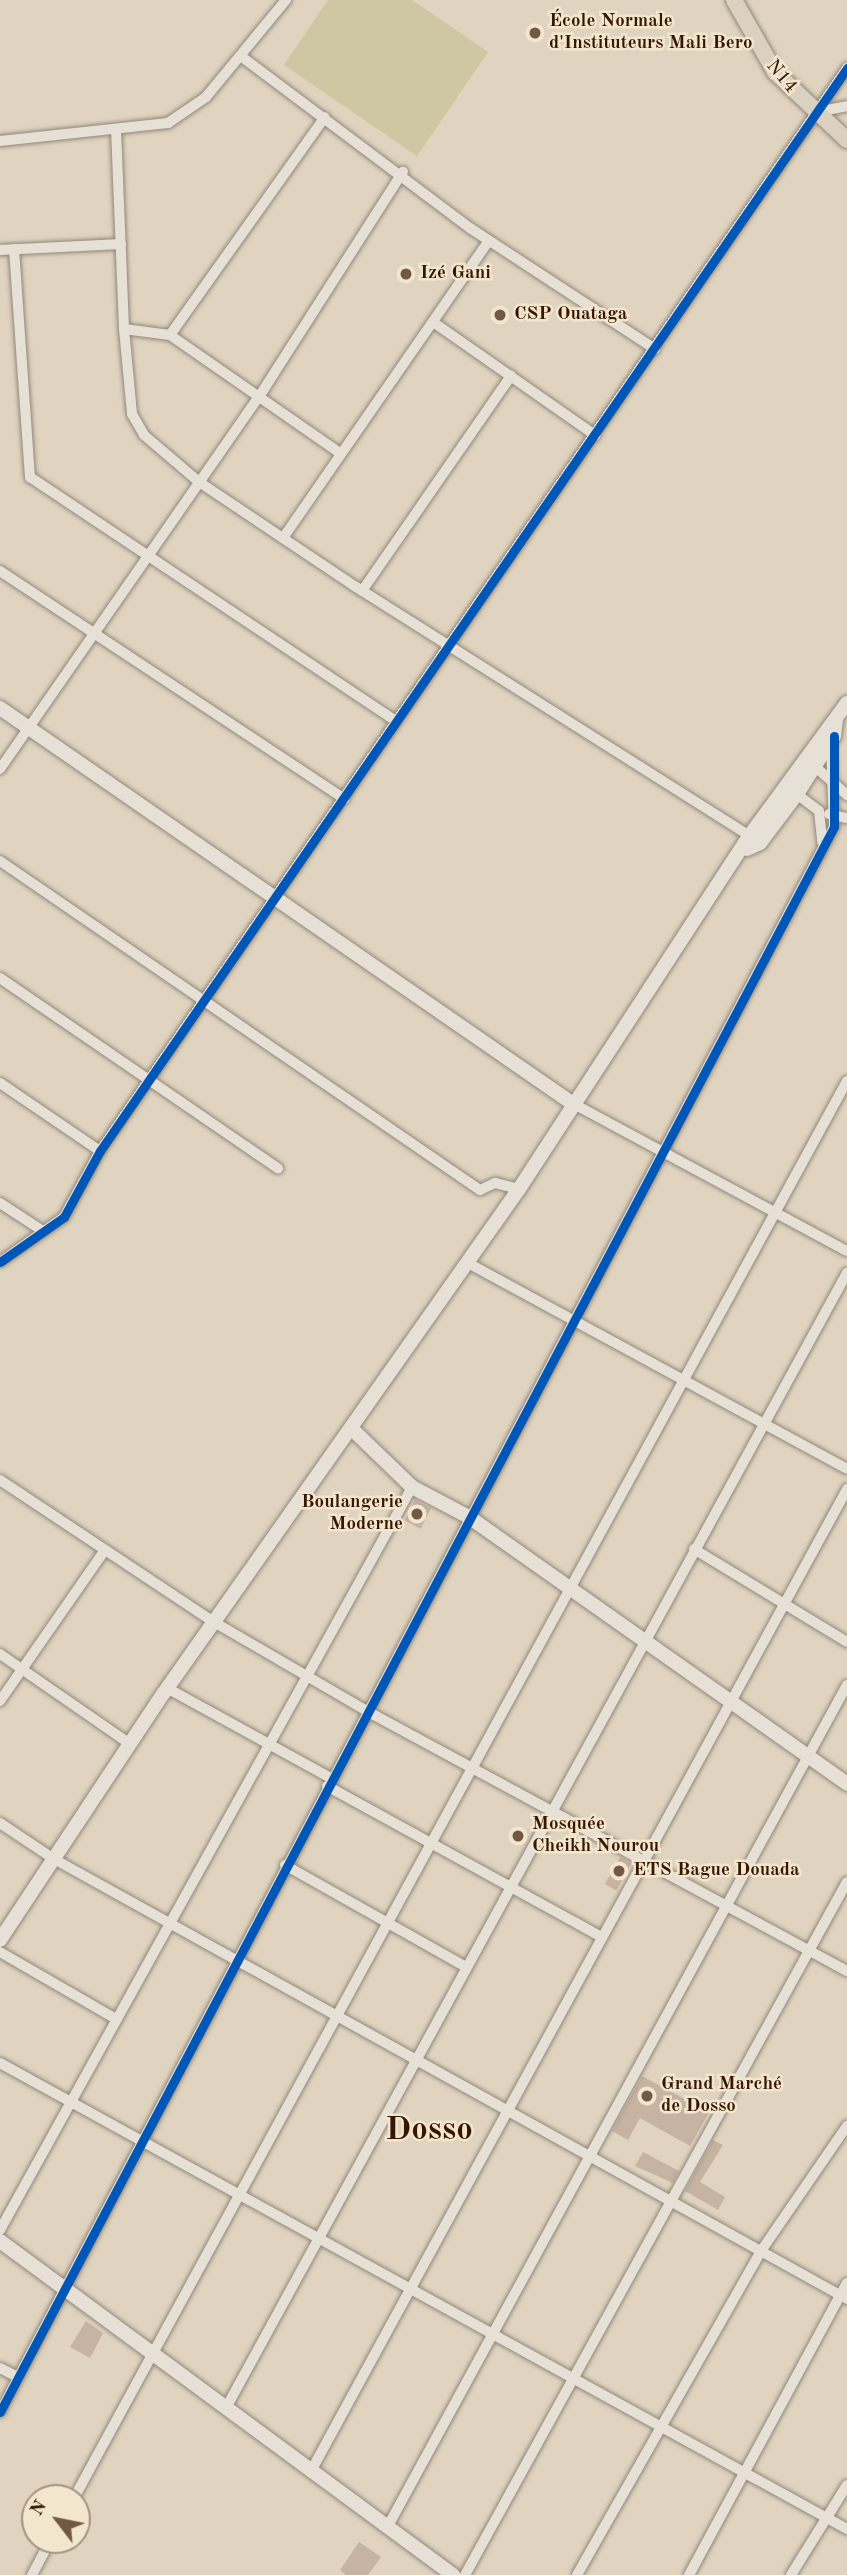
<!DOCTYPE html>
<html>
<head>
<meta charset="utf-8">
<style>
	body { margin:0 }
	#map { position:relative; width:847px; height:2575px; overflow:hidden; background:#e0d4c0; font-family:"Old Standard TT",serif }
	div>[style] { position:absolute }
	.green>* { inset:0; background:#cec7a1 }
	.building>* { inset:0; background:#c6b3a2; transform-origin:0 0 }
	.roads { filter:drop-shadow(0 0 2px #92887a) drop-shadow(0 0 2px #92887a) }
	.street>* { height:10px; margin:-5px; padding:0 5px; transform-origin:5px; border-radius:5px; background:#e6e0d6 }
	.secondary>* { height:14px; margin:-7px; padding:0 7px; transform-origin:7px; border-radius:7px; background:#e6e0d6 }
	.primary>* { height:16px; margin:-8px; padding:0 8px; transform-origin:8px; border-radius:8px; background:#dad1c1 }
	.cycleway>* { height:9px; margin:-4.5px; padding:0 4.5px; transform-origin:4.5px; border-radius:4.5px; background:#0057b8 }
	.dots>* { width:19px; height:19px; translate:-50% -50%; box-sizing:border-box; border:4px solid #f3e6ce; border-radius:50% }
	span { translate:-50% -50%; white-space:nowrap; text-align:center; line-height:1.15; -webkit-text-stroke:5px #f3e6ce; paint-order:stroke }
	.poi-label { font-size:19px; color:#361704; font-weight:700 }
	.left { translate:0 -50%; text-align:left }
	.right { translate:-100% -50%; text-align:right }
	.street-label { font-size:19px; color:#361704 }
	.town-label { font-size:33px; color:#361704; font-weight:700 }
	.north { position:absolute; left:21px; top:2484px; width:70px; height:70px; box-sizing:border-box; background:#f3e6ce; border:2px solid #a7937d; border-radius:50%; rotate:302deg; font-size:19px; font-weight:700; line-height:28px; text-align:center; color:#361704 }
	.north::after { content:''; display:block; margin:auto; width:24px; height:32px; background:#725946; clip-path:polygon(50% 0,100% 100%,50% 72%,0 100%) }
</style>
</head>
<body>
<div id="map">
	<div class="green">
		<div style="clip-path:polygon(328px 0,412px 0,488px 52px,417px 156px,284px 65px)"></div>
	</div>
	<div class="building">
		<div style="left:415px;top:1500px;width:18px;height:23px;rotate:27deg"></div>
		<div style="left:620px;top:1857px;width:13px;height:31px;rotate:29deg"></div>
		<div style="clip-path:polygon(642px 2076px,709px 2112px,690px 2146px,640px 2118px,628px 2140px,612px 2131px)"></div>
		<div style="clip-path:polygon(713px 2140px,723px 2145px,700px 2182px,725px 2197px,718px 2210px,685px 2191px)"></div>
		<div style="clip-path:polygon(643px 2152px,679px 2171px,673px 2183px,635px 2166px)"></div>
		<div style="clip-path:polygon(86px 2321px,103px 2333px,90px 2358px,70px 2347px)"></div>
		<div style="clip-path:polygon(359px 2542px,381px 2557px,368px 2575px,346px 2575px,340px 2570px)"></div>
	</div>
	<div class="roads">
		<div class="street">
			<div style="left:242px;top:57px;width:285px;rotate:36.9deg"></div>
			<div style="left:470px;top:228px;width:221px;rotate:33.2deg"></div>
			<div style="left:822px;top:111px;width:25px;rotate:-11deg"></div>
			<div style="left:116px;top:129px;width:200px;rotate:87.7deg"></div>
			<div style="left:124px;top:329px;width:85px;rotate:84.6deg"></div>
			<div style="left:132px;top:414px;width:24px;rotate:60deg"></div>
			<div style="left:144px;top:435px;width:72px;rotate:40.5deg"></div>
			<div style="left:199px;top:482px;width:189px;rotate:33.8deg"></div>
			<div style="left:356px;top:587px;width:471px;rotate:32.3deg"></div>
			<div style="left:0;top:141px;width:169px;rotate:-6.1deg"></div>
			<div style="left:168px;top:123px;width:46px;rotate:-34.4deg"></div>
			<div style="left:206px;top:97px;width:126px;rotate:-50.5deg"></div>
			<div style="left:14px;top:249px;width:229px;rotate:86deg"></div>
			<div style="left:30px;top:477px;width:440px;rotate:33.7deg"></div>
			<div style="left:0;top:250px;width:121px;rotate:-2.8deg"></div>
			<div style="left:433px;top:322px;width:198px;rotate:34.9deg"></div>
			<div style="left:124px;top:329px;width:46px;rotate:7.4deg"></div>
			<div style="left:170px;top:335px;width:267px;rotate:-54.6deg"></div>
			<div style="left:170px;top:335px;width:208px;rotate:34.8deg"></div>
			<div style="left:283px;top:538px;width:361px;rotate:-55.3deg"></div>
			<div style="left:0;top:571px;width:413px;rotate:33.5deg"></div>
			<div style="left:362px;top:591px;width:262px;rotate:-55.3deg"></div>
			<div style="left:810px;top:762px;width:50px;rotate:41.7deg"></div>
			<div style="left:0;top:769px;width:463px;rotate:-55.2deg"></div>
			<div style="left:264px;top:389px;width:258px;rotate:-57.4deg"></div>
			<div style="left:794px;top:792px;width:31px;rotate:37deg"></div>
			<div style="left:819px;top:811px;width:31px;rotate:84deg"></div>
			<div style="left:829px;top:814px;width:18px;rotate:13deg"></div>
			<div style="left:0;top:861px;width:582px;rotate:34.43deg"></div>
			<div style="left:480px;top:1190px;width:17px;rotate:-25deg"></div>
			<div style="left:495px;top:1183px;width:25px;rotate:14deg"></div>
			<div style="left:0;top:978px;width:337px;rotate:34.4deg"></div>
			<div style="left:0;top:1083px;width:121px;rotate:34.2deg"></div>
			<div style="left:572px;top:1103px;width:312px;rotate:28.3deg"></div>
			<div style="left:0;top:1203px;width:51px;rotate:33.1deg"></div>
			<div style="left:0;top:1262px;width:78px;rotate:-35.1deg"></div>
			<div style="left:64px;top:1217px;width:75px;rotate:-61.4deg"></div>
			<div style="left:100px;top:1151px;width:1316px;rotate:-55.4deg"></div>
			<div style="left:468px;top:1263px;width:431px;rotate:28.5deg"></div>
			<div style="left:0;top:1480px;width:257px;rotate:33.6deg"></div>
			<div style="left:214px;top:1622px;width:175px;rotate:30.2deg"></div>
			<div style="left:365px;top:1710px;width:548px;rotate:28.44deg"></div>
			<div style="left:694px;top:1549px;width:179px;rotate:31.3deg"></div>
			<div style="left:0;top:1654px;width:158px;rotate:34.7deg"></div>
			<div style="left:167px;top:1688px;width:187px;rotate:28.8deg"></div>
			<div style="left:0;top:1701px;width:184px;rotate:-55.2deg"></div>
			<div style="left:327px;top:1786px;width:314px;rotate:28.8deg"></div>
			<div style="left:0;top:1823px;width:65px;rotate:33.7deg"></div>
			<div style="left:54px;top:1859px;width:907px;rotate:29.02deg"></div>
			<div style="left:285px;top:1865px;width:208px;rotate:29.4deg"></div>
			<div style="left:0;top:1952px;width:134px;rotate:30deg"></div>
			<div style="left:0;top:2063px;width:967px;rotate:28.82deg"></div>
			<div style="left:0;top:2230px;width:850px;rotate:-60.99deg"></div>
			<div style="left:0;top:2368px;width:20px;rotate:27deg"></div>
			<div style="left:226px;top:2408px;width:1294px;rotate:-61.32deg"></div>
			<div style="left:0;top:2412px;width:1791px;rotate:-62.25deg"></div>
			<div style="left:834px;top:827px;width:82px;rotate:-92.1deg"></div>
			<div style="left:311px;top:2471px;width:1119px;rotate:-61.37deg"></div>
			<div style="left:74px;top:2498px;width:1614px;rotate:-61.39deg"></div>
			<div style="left:388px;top:2526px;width:958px;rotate:-61.38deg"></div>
			<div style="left:32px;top:2575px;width:40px;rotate:-62deg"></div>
			<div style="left:465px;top:2575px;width:791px;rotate:-61.14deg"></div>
			<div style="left:577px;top:2575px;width:373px;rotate:-60.4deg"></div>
			<div style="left:761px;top:2251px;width:152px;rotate:-55.5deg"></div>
			<div style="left:689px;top:2575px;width:332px;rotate:-61.6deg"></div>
			<div style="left:791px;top:2575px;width:106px;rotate:-58.1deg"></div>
		</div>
		<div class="secondary">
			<div style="left:0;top:708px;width:695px;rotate:34.63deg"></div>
			<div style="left:747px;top:849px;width:14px;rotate:-25deg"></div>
			<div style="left:760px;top:843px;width:61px;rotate:-52.9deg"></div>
			<div style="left:797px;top:794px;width:69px;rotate:-57.5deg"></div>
			<div style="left:834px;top:736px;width:16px;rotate:-83deg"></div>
			<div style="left:352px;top:1429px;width:83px;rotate:44deg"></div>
			<div style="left:412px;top:1487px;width:64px;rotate:27.8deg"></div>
			<div style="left:469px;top:1517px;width:463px;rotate:35.2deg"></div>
			<div style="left:0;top:1940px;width:295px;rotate:-56.5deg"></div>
			<div style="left:163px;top:1694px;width:618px;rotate:-54.82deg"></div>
			<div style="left:519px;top:1189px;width:423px;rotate:-56.9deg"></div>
			<div style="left:750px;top:835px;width:164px;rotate:-53.7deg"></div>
			<div style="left:0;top:2241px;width:563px;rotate:36.4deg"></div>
		</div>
		<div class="primary">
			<div style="left:734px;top:0;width:83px;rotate:60.3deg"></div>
			<div style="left:775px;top:72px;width:99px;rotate:43.4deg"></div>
		</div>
	</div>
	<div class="cycleway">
		<div style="left:0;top:1262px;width:78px;rotate:-35.1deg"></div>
		<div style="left:64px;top:1217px;width:75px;rotate:-61.4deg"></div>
		<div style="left:100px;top:1151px;width:1316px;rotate:-55.4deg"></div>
		<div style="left:0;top:2412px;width:1791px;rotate:-62.25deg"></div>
		<div style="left:834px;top:827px;width:91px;rotate:-90deg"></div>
	</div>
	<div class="dots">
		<div style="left:535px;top:33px;background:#725946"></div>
		<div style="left:406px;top:274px;background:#725946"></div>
		<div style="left:500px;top:315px;background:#725946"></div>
		<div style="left:417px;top:1514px;background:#725946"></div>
		<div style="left:518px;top:1836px;background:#725946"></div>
		<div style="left:619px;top:1871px;background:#725946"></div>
		<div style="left:647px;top:2096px;background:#725946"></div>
	</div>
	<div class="poi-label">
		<span class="left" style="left:549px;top:33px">École Normale<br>d'Instituteurs Mali Bero</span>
		<span class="left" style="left:420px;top:274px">Izé Gani</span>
		<span class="left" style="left:514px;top:315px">CSP Ouataga</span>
		<span class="right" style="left:403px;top:1514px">Boulangerie<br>Moderne</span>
		<span class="left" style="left:532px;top:1836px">Mosquée<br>Cheikh Nourou</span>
		<span class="left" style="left:633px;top:1871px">ETS Bague Douada</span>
		<span class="left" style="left:661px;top:2096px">Grand Marché<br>de Dosso</span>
	</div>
	<div class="street-label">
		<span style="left:781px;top:77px;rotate:50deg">N14</span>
	</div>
	<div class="town-label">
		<span style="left:429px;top:2131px">Dosso</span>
	</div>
	<div class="north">N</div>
</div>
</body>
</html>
